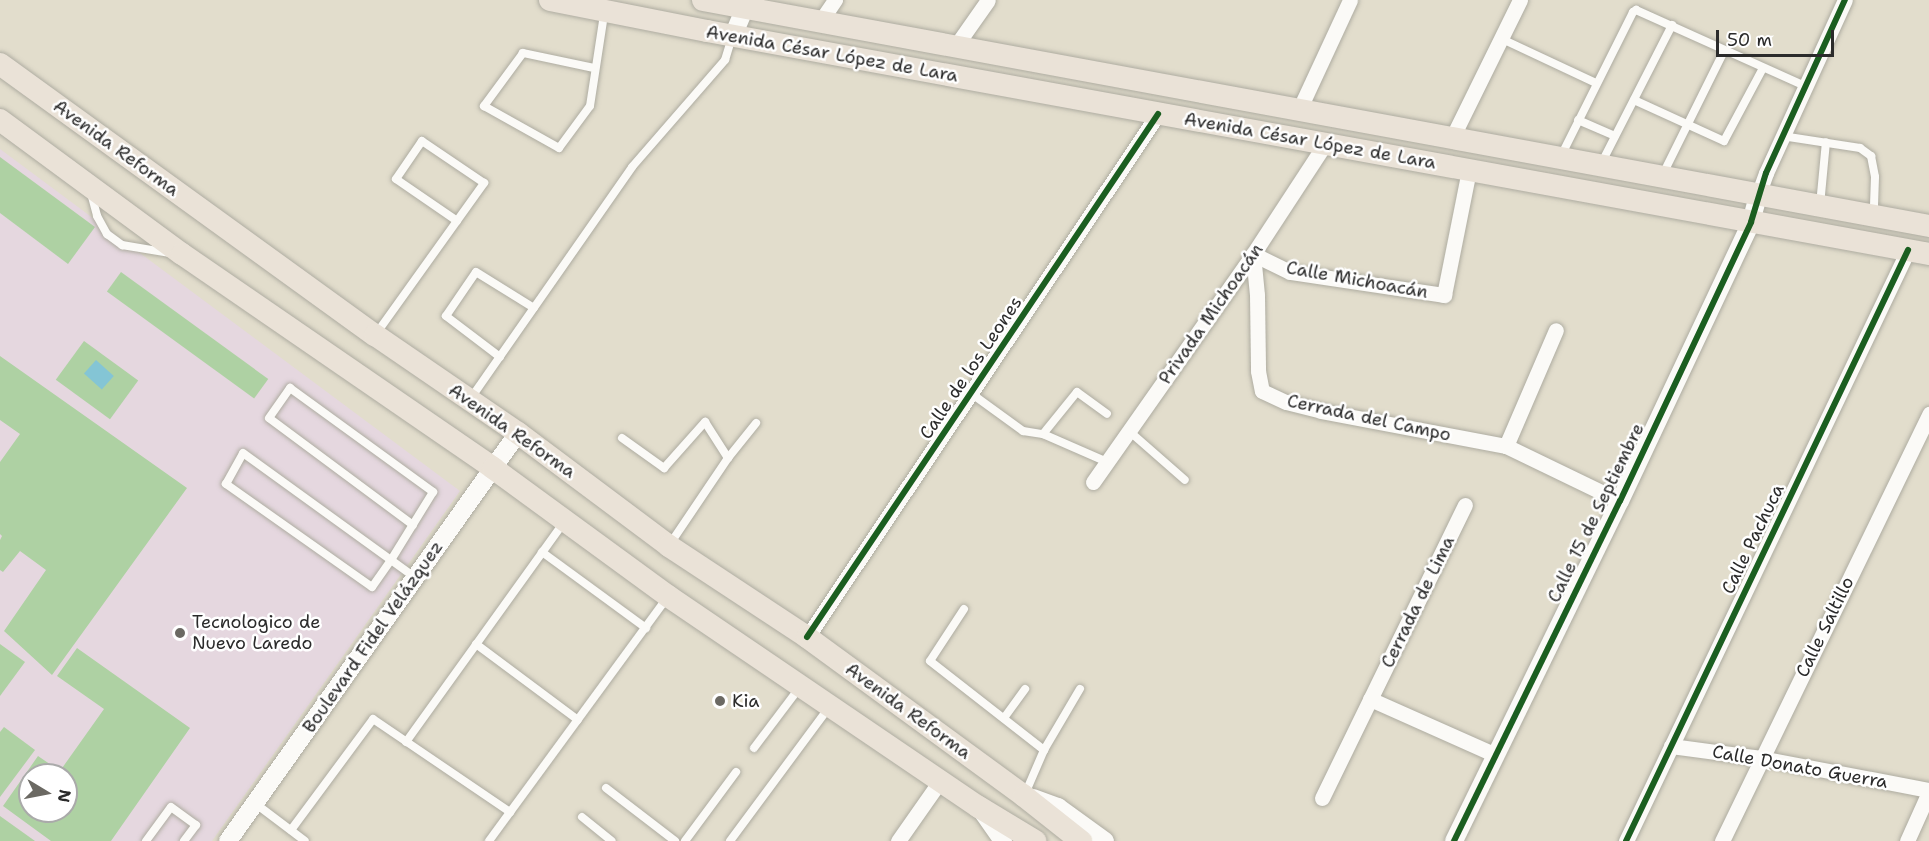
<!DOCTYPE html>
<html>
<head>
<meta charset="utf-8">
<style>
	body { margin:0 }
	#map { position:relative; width:1929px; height:841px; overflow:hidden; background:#e2ddcc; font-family:"Shantell Sans",sans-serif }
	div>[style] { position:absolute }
	.built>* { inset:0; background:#e5d7df }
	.green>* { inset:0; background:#aed1a3; transform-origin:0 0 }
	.water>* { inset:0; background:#84c5d5; transform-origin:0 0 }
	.roads { filter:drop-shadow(0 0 2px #aeaca1) drop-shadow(0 0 2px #aeaca1) }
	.service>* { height:8px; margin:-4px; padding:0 4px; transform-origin:4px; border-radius:4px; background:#fbfaf7 }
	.minor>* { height:15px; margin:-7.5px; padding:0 7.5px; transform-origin:7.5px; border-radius:7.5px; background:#fbfaf7 }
	.tertiary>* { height:18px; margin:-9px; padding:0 9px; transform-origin:9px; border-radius:9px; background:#fbfaf7 }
	.primary>* { height:22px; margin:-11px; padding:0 11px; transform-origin:11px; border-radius:11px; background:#eae2d7 }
	.cycleway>* { height:6px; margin:-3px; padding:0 3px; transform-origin:3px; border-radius:3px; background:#1b5e20 }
	.dots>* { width:16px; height:16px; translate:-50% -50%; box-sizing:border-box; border:3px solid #fff; border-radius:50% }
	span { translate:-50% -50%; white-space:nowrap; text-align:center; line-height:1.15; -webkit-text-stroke:5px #fff; paint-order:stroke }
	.street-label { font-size:18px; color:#2b2b2b }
	.poi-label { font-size:18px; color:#2b2b2b }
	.left { translate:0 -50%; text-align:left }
	.north { position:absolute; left:18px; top:763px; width:60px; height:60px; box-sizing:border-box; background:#fff; border:2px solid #aaa; border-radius:50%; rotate:100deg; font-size:16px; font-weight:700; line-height:24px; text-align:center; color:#2b2b2b }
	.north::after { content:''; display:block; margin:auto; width:21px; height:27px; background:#6b6963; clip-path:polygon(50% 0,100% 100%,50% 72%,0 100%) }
	.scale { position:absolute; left:1716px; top:30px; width:118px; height:27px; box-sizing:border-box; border:3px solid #2b2b2b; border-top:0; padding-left:8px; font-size:18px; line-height:21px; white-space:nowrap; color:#2b2b2b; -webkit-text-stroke:4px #fff; paint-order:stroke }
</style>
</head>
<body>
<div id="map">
	<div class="built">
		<div style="clip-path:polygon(evenodd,0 149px,460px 491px,212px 841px,0 841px,0 149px,30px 775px,66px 775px,66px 811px,30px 811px,30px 775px)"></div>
	</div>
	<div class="green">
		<div style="clip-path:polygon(0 157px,95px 227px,68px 264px,0 213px)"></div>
		<div style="left:121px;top:272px;width:182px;height:24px;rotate:36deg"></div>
		<div style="left:84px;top:341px;width:67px;height:48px;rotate:36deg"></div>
		<div style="clip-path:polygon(0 356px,187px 488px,52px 675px,4px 631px,46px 570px,20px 551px,3px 572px,0 570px,0 540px,2px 536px,0 534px,0 462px,20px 434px,0 420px)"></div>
		<div style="clip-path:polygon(0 644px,25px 662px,0 696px)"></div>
		<div style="clip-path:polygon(evenodd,77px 648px,190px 728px,111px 841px,51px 841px,3px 806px,38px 756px,60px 771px,104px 709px,57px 676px,77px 648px,30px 775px,66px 775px,66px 811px,30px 811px,30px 775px)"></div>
		<div style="clip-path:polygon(4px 727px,35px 750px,0 797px,0 732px)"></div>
		<div style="clip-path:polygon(0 816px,35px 841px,0 841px)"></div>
	</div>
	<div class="water">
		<div style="left:96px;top:360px;width:24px;height:18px;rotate:42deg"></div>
	</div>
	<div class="roads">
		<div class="service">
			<div style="left:1502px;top:39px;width:104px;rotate:25.1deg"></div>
			<div style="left:594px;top:68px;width:73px;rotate:-168.1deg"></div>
			<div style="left:523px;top:53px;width:66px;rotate:126.3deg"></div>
			<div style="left:484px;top:106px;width:86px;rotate:29.2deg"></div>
			<div style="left:559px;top:148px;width:52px;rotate:-53.6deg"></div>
			<div style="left:590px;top:106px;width:92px;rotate:-81.3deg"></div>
			<div style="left:1634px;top:100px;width:99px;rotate:24.5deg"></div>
			<div style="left:1724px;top:141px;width:83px;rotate:-61.9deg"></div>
			<div style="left:1578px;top:120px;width:40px;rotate:23.4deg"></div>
			<div style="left:1782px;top:136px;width:79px;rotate:8.7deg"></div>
			<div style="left:1860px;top:148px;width:14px;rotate:36deg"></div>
			<div style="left:1871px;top:156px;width:21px;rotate:79deg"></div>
			<div style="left:1875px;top:177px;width:38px;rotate:92deg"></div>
			<div style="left:1562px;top:154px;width:159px;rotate:-63.4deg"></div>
			<div style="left:1633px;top:12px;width:4px;rotate:-34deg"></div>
			<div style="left:1636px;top:10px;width:185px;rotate:24.2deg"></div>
			<div style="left:1602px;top:162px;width:154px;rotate:-62.9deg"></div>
			<div style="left:1662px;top:176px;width:140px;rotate:-63.6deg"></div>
			<div style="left:91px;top:193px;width:24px;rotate:75deg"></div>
			<div style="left:97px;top:216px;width:21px;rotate:61deg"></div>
			<div style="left:107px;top:234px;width:19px;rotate:36deg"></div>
			<div style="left:122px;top:245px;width:49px;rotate:9.5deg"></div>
			<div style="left:1820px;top:205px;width:63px;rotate:-84.6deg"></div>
			<div style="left:376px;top:334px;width:186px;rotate:-54.4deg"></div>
			<div style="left:484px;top:183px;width:75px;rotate:-145.9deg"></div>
			<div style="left:422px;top:141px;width:46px;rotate:124.4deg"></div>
			<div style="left:396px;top:179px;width:74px;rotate:34.5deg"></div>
			<div style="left:500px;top:357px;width:68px;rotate:-142.8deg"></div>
			<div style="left:446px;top:316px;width:53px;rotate:-55.7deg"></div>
			<div style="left:476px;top:272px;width:68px;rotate:31.8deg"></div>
			<div style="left:972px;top:394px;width:63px;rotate:36deg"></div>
			<div style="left:1023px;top:431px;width:20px;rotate:9deg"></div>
			<div style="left:1043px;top:434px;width:70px;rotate:23.6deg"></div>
			<div style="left:471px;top:398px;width:282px;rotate:-55.1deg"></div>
			<div style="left:632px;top:167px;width:142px;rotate:-49deg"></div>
			<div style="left:725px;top:60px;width:24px;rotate:-73deg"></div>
			<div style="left:1129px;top:431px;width:74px;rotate:41.2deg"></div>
			<div style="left:1043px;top:434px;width:54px;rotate:-51deg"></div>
			<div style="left:1077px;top:392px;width:37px;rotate:36deg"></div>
			<div style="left:622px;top:438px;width:52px;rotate:35.5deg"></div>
			<div style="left:664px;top:468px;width:62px;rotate:-48.3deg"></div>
			<div style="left:705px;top:422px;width:43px;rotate:57.4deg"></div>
			<div style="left:413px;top:525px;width:179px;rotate:-143.4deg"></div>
			<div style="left:269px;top:418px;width:37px;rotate:-55deg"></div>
			<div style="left:290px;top:388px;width:177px;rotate:36deg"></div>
			<div style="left:433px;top:492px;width:80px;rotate:121.7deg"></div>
			<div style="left:391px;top:560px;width:33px;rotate:125deg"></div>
			<div style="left:372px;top:587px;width:179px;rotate:-144.8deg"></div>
			<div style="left:226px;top:484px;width:35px;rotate:-61deg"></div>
			<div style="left:243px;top:453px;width:183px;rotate:35.9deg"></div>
			<div style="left:391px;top:560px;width:29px;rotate:36deg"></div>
			<div style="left:670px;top:544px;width:104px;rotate:-56deg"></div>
			<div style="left:728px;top:458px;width:45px;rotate:-51.3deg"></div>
			<div style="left:542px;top:552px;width:129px;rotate:36.2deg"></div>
			<div style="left:964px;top:609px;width:62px;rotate:123.2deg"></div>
			<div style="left:930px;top:661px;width:145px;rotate:38deg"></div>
			<div style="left:476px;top:644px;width:127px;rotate:36.7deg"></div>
			<div style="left:1004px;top:718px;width:36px;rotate:-54deg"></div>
			<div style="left:406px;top:742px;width:271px;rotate:-54.3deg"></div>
			<div style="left:754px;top:748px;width:76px;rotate:-53deg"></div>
			<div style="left:606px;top:788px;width:87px;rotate:37.5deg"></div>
			<div style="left:1025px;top:794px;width:48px;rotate:-66.6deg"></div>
			<div style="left:1044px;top:750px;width:71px;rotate:-59.5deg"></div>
			<div style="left:256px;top:804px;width:61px;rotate:37.1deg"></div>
			<div style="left:582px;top:817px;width:38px;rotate:39deg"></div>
			<div style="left:291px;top:830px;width:138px;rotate:-53.5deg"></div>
			<div style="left:373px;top:719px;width:166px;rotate:34.2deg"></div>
			<div style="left:146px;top:841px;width:42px;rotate:-53.7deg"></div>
			<div style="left:171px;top:807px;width:31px;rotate:36deg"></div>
			<div style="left:196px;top:825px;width:20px;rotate:127deg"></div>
			<div style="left:489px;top:841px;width:301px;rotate:-53.8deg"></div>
			<div style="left:685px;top:841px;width:86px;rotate:-53.5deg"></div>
			<div style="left:730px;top:841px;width:167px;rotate:-53.5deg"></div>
		</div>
		<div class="minor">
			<div style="left:820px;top:22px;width:27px;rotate:-56deg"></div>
			<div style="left:955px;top:47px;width:57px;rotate:-54.9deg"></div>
			<div style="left:1299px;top:110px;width:121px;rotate:-65.1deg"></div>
			<div style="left:1452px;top:138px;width:154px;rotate:-63.8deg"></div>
			<div style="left:1758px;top:195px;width:23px;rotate:-70deg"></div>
			<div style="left:1766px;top:173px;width:190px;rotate:-65.5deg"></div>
			<div style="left:1253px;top:254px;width:41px;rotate:84.4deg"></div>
			<div style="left:1257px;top:295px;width:76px;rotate:89.2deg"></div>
			<div style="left:1258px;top:371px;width:20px;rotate:79deg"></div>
			<div style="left:1262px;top:391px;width:26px;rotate:25deg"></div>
			<div style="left:1286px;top:402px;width:36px;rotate:14deg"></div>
			<div style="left:1321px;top:411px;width:188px;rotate:10.7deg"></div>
			<div style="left:1506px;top:446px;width:127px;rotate:25.8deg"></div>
			<div style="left:1253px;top:254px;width:41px;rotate:25.9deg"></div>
			<div style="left:1290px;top:272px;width:156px;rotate:8.5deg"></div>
			<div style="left:1444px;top:295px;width:127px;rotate:-78.7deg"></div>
			<div style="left:1506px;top:446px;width:126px;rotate:-66.7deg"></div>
			<div style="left:1093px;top:482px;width:279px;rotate:-54.9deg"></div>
			<div style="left:1253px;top:254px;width:131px;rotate:-56.8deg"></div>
			<div style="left:807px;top:637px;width:630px;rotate:-56.13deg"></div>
			<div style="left:1370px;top:699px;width:138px;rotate:24deg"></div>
			<div style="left:1671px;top:746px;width:91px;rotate:7.6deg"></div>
			<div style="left:1761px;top:758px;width:171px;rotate:10.8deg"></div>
			<div style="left:1322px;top:798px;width:326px;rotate:-64deg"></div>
			<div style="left:898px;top:841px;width:73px;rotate:-55deg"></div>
			<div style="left:1626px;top:841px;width:655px;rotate:-64.49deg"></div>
			<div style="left:1722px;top:841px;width:475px;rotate:-64.1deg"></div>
			<div style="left:1907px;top:841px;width:54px;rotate:-65.8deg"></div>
		</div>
		<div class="tertiary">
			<div style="left:733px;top:36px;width:39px;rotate:-67deg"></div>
			<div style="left:1033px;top:798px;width:27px;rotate:20deg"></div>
			<div style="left:1058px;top:807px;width:58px;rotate:35.9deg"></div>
			<div style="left:982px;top:811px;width:37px;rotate:55deg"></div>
			<div style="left:228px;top:841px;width:501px;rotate:-54.6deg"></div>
			<div style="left:1454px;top:841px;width:378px;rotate:-64deg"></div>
			<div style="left:1620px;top:501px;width:308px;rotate:-64.8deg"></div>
			<div style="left:1751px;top:222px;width:28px;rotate:-75deg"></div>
		</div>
		<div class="primary">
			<div style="left:550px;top:0;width:160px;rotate:11.2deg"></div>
			<div style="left:707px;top:31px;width:1242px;rotate:10.34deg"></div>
			<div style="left:703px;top:0;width:1247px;rotate:10.44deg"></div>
			<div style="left:0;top:64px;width:463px;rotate:35.9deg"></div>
			<div style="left:375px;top:335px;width:173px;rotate:34.4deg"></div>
			<div style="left:518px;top:433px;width:189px;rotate:36.8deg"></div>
			<div style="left:669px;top:546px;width:165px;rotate:33.4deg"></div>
			<div style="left:807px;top:637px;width:269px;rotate:36.2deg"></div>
			<div style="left:1024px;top:796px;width:73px;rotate:38.3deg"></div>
			<div style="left:0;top:120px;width:226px;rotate:36.4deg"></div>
			<div style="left:182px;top:254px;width:378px;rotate:34.5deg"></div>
			<div style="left:493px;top:468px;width:217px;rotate:36.2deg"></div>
			<div style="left:668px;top:596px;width:376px;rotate:34.2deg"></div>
			<div style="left:979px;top:807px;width:66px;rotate:31.3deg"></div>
		</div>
	</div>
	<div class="cycleway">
		<div style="left:807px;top:637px;width:630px;rotate:-56.13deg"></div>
		<div style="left:1454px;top:841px;width:378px;rotate:-64deg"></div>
		<div style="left:1620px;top:501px;width:308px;rotate:-64.8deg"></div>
		<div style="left:1751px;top:222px;width:51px;rotate:-73deg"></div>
		<div style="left:1766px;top:173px;width:190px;rotate:-65.5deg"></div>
		<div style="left:1626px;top:841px;width:655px;rotate:-64.49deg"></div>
	</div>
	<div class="dots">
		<div style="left:180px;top:633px;background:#6b6963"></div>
		<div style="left:720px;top:701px;background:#6b6963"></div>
	</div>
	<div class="street-label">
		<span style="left:832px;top:54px;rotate:10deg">Avenida César López de Lara</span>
		<span style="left:1310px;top:141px;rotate:10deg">Avenida César López de Lara</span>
		<span style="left:116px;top:148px;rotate:36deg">Avenida Reforma</span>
		<span style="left:1357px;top:280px;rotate:10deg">Calle Michoacán</span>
		<span style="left:1211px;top:314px;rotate:-55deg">Privada Michoacán</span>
		<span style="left:971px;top:368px;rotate:-56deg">Calle de los Leones</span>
		<span style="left:1369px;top:418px;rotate:12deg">Cerrada del Campo</span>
		<span style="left:512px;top:431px;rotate:35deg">Avenida Reforma</span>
		<span style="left:1596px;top:513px;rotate:-64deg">Calle 15 de Septiembre</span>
		<span style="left:1753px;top:539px;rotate:-64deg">Calle Pachuca</span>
		<span style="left:1418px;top:602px;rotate:-64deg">Cerrada de Lima</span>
		<span style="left:1825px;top:627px;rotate:-64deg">Calle Saltillo</span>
		<span style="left:373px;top:637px;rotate:-55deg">Boulevard Fidel Velázquez</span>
		<span style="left:908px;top:711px;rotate:36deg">Avenida Reforma</span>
		<span style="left:1800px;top:767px;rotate:10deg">Calle Donato Guerra</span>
	</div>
	<div class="poi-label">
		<span class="left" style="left:192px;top:633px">Tecnologico de<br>Nuevo Laredo</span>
		<span class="left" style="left:732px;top:701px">Kia</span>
	</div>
	<div class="north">N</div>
	<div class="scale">50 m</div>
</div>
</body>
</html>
